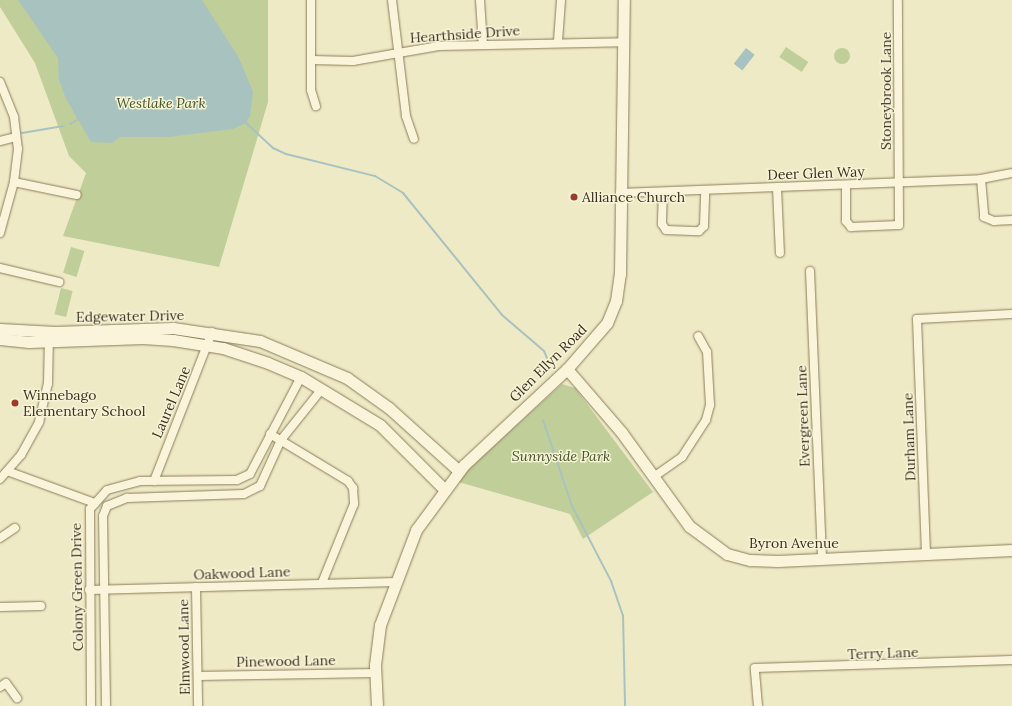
<!DOCTYPE html>
<html>
<head>
<meta charset="utf-8">
<style>
	body { margin:0 }
	#map { position:relative; width:1012px; height:706px; overflow:hidden; background:#efeac6; font-family:Lora,serif }
	div>[style] { position:absolute }
	.green>* { inset:0; background:#c0ce9a; transform-origin:0 0 }
	.round { border-radius:50% }
	.water>* { inset:0; background:#a8c3bf; transform-origin:0 0 }
	.stream>* { height:2px; margin:-1px; padding:0 1px; transform-origin:1px; border-radius:1px; background:#a8c3bf }
	.roads { filter:drop-shadow(0 0 1px #8b7d5b) drop-shadow(0 0 1px #8b7d5b) }
	.street>* { height:8px; margin:-4px; padding:0 4px; transform-origin:4px; border-radius:4px; background:#faf5da }
	.secondary>* { height:11px; margin:-5.5px; padding:0 5.5px; transform-origin:5.5px; border-radius:5.5px; background:#faf5da }
	.dots>* { width:11px; height:11px; translate:-50% -50%; box-sizing:border-box; border:2px solid #f6f2d6; border-radius:50% }
	span { translate:-50% -50%; white-space:nowrap; text-align:center; line-height:1.15; -webkit-text-stroke:3px #f6f2d6; paint-order:stroke }
	.street-label { font-size:14px; color:#3b311f }
	.park-label { font-size:14px; color:#435825; font-style:italic }
	.poi-label { font-size:14px; color:#3b311f }
	.left { translate:0 -50%; text-align:left }
</style>
</head>
<body>
<div id="map">
	<div class="green">
		<div style="clip-path:polygon(0 0,268px 0,268px 102px,219px 267px,63px 236px,86px 173px,69px 156px,35px 63px,0 7px)"></div>
		<div style="left:786px;top:47px;width:27px;height:12px;rotate:34deg"></div>
		<div class="round" style="left:834px;top:48px;width:16px;height:16px"></div>
		<div style="left:71px;top:247px;width:14px;height:27px;rotate:17deg"></div>
		<div style="left:61px;top:288px;width:12px;height:27px;rotate:14deg"></div>
		<div style="clip-path:polygon(562px 384px,575px 388px,653px 492px,583px 539px,570px 514px,455px 481px)"></div>
	</div>
	<div class="water">
		<div style="clip-path:polygon(18px 0,202px 0,239px 58px,253px 92px,250px 116px,246px 123px,233px 129px,168px 137px,120px 137px,112px 143px,91px 142px,66px 99px,59px 80px,58px 58px)"></div>
		<div style="left:746px;top:48px;width:11px;height:20px;rotate:38deg"></div>
	</div>
	<div class="stream">
		<div style="left:244px;top:121px;width:40px;rotate:43deg"></div>
		<div style="left:273px;top:148px;width:14px;rotate:25deg"></div>
		<div style="left:286px;top:154px;width:92px;rotate:13.9deg"></div>
		<div style="left:375px;top:176px;width:33px;rotate:31deg"></div>
		<div style="left:403px;top:193px;width:157px;rotate:50.9deg"></div>
		<div style="left:502px;top:315px;width:55px;rotate:40.6deg"></div>
		<div style="left:544px;top:351px;width:8px;rotate:67deg"></div>
		<div style="left:70px;top:124px;width:8px;rotate:-30deg"></div>
		<div style="left:22px;top:133px;width:42px;rotate:-9.7deg"></div>
		<div style="left:543px;top:420px;width:91px;rotate:71.4deg"></div>
		<div style="left:572px;top:506px;width:85px;rotate:62.5deg"></div>
		<div style="left:611px;top:581px;width:36px;rotate:71deg"></div>
		<div style="left:623px;top:615px;width:91px;rotate:88.7deg"></div>
	</div>
	<div class="roads">
		<div class="street">
			<div style="left:311px;top:0;width:90px;rotate:90deg"></div>
			<div style="left:311px;top:90px;width:17px;rotate:73deg"></div>
			<div style="left:392px;top:0;width:117px;rotate:83.1deg"></div>
			<div style="left:406px;top:116px;width:24px;rotate:71deg"></div>
			<div style="left:480px;top:0;width:45px;rotate:86.2deg"></div>
			<div style="left:558px;top:41px;width:41px;rotate:-85.8deg"></div>
			<div style="left:311px;top:60px;width:42px;rotate:1.4deg"></div>
			<div style="left:353px;top:61px;width:87px;rotate:-9.9deg"></div>
			<div style="left:439px;top:46px;width:184px;rotate:-1.2deg"></div>
			<div style="left:0;top:82px;width:38px;rotate:68deg"></div>
			<div style="left:14px;top:117px;width:32px;rotate:83deg"></div>
			<div style="left:18px;top:149px;width:33px;rotate:97deg"></div>
			<div style="left:14px;top:182px;width:53px;rotate:105.4deg"></div>
			<div style="left:0;top:141px;width:16px;rotate:-14deg"></div>
			<div style="left:981px;top:179px;width:38px;rotate:85deg"></div>
			<div style="left:984px;top:217px;width:11px;rotate:22deg"></div>
			<div style="left:994px;top:221px;width:18px;rotate:-3deg"></div>
			<div style="left:14px;top:182px;width:64px;rotate:11.7deg"></div>
			<div style="left:846px;top:185px;width:36px;rotate:90deg"></div>
			<div style="left:846px;top:221px;width:8px;rotate:50deg"></div>
			<div style="left:851px;top:227px;width:48px;rotate:-2.4deg"></div>
			<div style="left:899px;top:225px;width:225px;rotate:-90.3deg"></div>
			<div style="left:777px;top:188px;width:65px;rotate:87.4deg"></div>
			<div style="left:663px;top:192px;width:32px;rotate:92deg"></div>
			<div style="left:662px;top:224px;width:7px;rotate:56deg"></div>
			<div style="left:666px;top:230px;width:33px;rotate:2deg"></div>
			<div style="left:699px;top:231px;width:7px;rotate:-45deg"></div>
			<div style="left:704px;top:226px;width:36px;rotate:-88deg"></div>
			<div style="left:620px;top:193px;width:361px;rotate:-2.2deg"></div>
			<div style="left:981px;top:179px;width:32px;rotate:-11deg"></div>
			<div style="left:0;top:268px;width:61px;rotate:13.3deg"></div>
			<div style="left:810px;top:271px;width:288px;rotate:87.6deg"></div>
			<div style="left:917px;top:319px;width:235px;rotate:87.8deg"></div>
			<div style="left:917px;top:319px;width:95px;rotate:-3deg"></div>
			<div style="left:270px;top:434px;width:91px;rotate:31.1deg"></div>
			<div style="left:348px;top:481px;width:9px;rotate:54deg"></div>
			<div style="left:353px;top:488px;width:16px;rotate:86deg"></div>
			<div style="left:354px;top:504px;width:85px;rotate:112.1deg"></div>
			<div style="left:7px;top:471px;width:94px;rotate:20deg"></div>
			<div style="left:655px;top:476px;width:33px;rotate:-35deg"></div>
			<div style="left:682px;top:457px;width:44px;rotate:-57deg"></div>
			<div style="left:706px;top:420px;width:16px;rotate:-75deg"></div>
			<div style="left:710px;top:405px;width:53px;rotate:-93.2deg"></div>
			<div style="left:707px;top:352px;width:18px;rotate:-119deg"></div>
			<div style="left:0;top:479px;width:32px;rotate:-49deg"></div>
			<div style="left:21px;top:455px;width:38px;rotate:-61deg"></div>
			<div style="left:39px;top:422px;width:39px;rotate:-77deg"></div>
			<div style="left:48px;top:384px;width:47px;rotate:-88.8deg"></div>
			<div style="left:154px;top:481px;width:160px;rotate:-68.7deg"></div>
			<div style="left:0;top:538px;width:18px;rotate:-34deg"></div>
			<div style="left:196px;top:587px;width:119px;rotate:89deg"></div>
			<div style="left:89px;top:590px;width:307px;rotate:-1.5deg"></div>
			<div style="left:0;top:607px;width:41px;rotate:-1.4deg"></div>
			<div style="left:198px;top:676px;width:178px;rotate:-1deg"></div>
			<div style="left:0;top:687px;width:7px;rotate:-34deg"></div>
			<div style="left:6px;top:683px;width:19px;rotate:54deg"></div>
			<div style="left:91px;top:706px;width:197px;rotate:-90.3deg"></div>
			<div style="left:90px;top:509px;width:25px;rotate:-48deg"></div>
			<div style="left:107px;top:490px;width:34px;rotate:-15deg"></div>
			<div style="left:140px;top:481px;width:97px;rotate:-0.6deg"></div>
			<div style="left:237px;top:480px;width:14px;rotate:-25deg"></div>
			<div style="left:250px;top:474px;width:110px;rotate:-62.3deg"></div>
			<div style="left:106px;top:706px;width:190px;rotate:-90.9deg"></div>
			<div style="left:103px;top:516px;width:11px;rotate:-68deg"></div>
			<div style="left:107px;top:506px;width:22px;rotate:-22deg"></div>
			<div style="left:127px;top:498px;width:117px;rotate:-2deg"></div>
			<div style="left:244px;top:494px;width:18px;rotate:-27deg"></div>
			<div style="left:260px;top:486px;width:51px;rotate:-65.5deg"></div>
			<div style="left:281px;top:440px;width:64px;rotate:-51.3deg"></div>
			<div style="left:758px;top:706px;width:38px;rotate:-95deg"></div>
			<div style="left:755px;top:668px;width:257px;rotate:-1.8deg"></div>
		</div>
		<div class="secondary">
			<div style="left:0;top:329px;width:55px;rotate:3.1deg"></div>
			<div style="left:55px;top:332px;width:118px;rotate:-1.9deg"></div>
			<div style="left:173px;top:328px;width:88px;rotate:8.5deg"></div>
			<div style="left:260px;top:341px;width:95px;rotate:23deg"></div>
			<div style="left:347px;top:378px;width:52px;rotate:35.5deg"></div>
			<div style="left:389px;top:408px;width:94px;rotate:42deg"></div>
			<div style="left:0;top:339px;width:29px;rotate:6deg"></div>
			<div style="left:29px;top:342px;width:114px;rotate:-2deg"></div>
			<div style="left:143px;top:338px;width:30px;rotate:4deg"></div>
			<div style="left:173px;top:340px;width:51px;rotate:9.1deg"></div>
			<div style="left:223px;top:348px;width:47px;rotate:18.4deg"></div>
			<div style="left:268px;top:363px;width:36px;rotate:23deg"></div>
			<div style="left:301px;top:377px;width:92px;rotate:31.3deg"></div>
			<div style="left:380px;top:425px;width:92px;rotate:45deg"></div>
			<div style="left:567px;top:369px;width:84px;rotate:49.3deg"></div>
			<div style="left:622px;top:433px;width:115px;rotate:54.2deg"></div>
			<div style="left:689px;top:526px;width:47px;rotate:36.4deg"></div>
			<div style="left:727px;top:554px;width:24px;rotate:15deg"></div>
			<div style="left:750px;top:560px;width:28px;rotate:2deg"></div>
			<div style="left:778px;top:561px;width:234px;rotate:-2.7deg"></div>
			<div style="left:377px;top:706px;width:41px;rotate:-92.8deg"></div>
			<div style="left:375px;top:665px;width:40px;rotate:-82.9deg"></div>
			<div style="left:380px;top:625px;width:102px;rotate:-69.2deg"></div>
			<div style="left:416px;top:530px;width:81px;rotate:-53.6deg"></div>
			<div style="left:464px;top:465px;width:141px;rotate:-43deg"></div>
			<div style="left:567px;top:369px;width:61px;rotate:-49deg"></div>
			<div style="left:607px;top:323px;width:24px;rotate:-68deg"></div>
			<div style="left:616px;top:301px;width:27px;rotate:-82deg"></div>
			<div style="left:620px;top:274px;width:274px;rotate:-89.2deg"></div>
		</div>
	</div>
	<div class="dots">
		<div style="left:574px;top:197px;background:#9c3b2a"></div>
		<div style="left:15px;top:403px;background:#9c3b2a"></div>
	</div>
	<div class="street-label">
		<span style="left:465px;top:34px;rotate:-4deg">Hearthside Drive</span>
		<span style="left:886px;top:91px;rotate:-90deg">Stoneybrook Lane</span>
		<span style="left:816px;top:173px;rotate:-2deg">Deer Glen Way</span>
		<span style="left:130px;top:316px;rotate:-1deg">Edgewater Drive</span>
		<span style="left:548px;top:363px;rotate:-45deg">Glen Ellyn Road</span>
		<span style="left:171px;top:402px;rotate:-67deg">Laurel Lane</span>
		<span style="left:803px;top:416px;rotate:-92deg">Evergreen Lane</span>
		<span style="left:909px;top:437px;rotate:-92deg">Durham Lane</span>
		<span style="left:794px;top:543px">Byron Avenue</span>
		<span style="left:242px;top:573px;rotate:-2deg">Oakwood Lane</span>
		<span style="left:77px;top:587px;rotate:-91deg">Colony Green Drive</span>
		<span style="left:184px;top:647px;rotate:-91deg">Elmwood Lane</span>
		<span style="left:883px;top:653px;rotate:-2deg">Terry Lane</span>
		<span style="left:286px;top:661px;rotate:-1deg">Pinewood Lane</span>
	</div>
	<div class="park-label">
		<span style="left:161px;top:103px">Westlake Park</span>
		<span style="left:561px;top:456px">Sunnyside Park</span>
	</div>
	<div class="poi-label">
		<span class="left" style="left:582px;top:197px">Alliance Church</span>
		<span class="left" style="left:23px;top:403px">Winnebago<br>Elementary School</span>
	</div>
</div>
</body>
</html>
